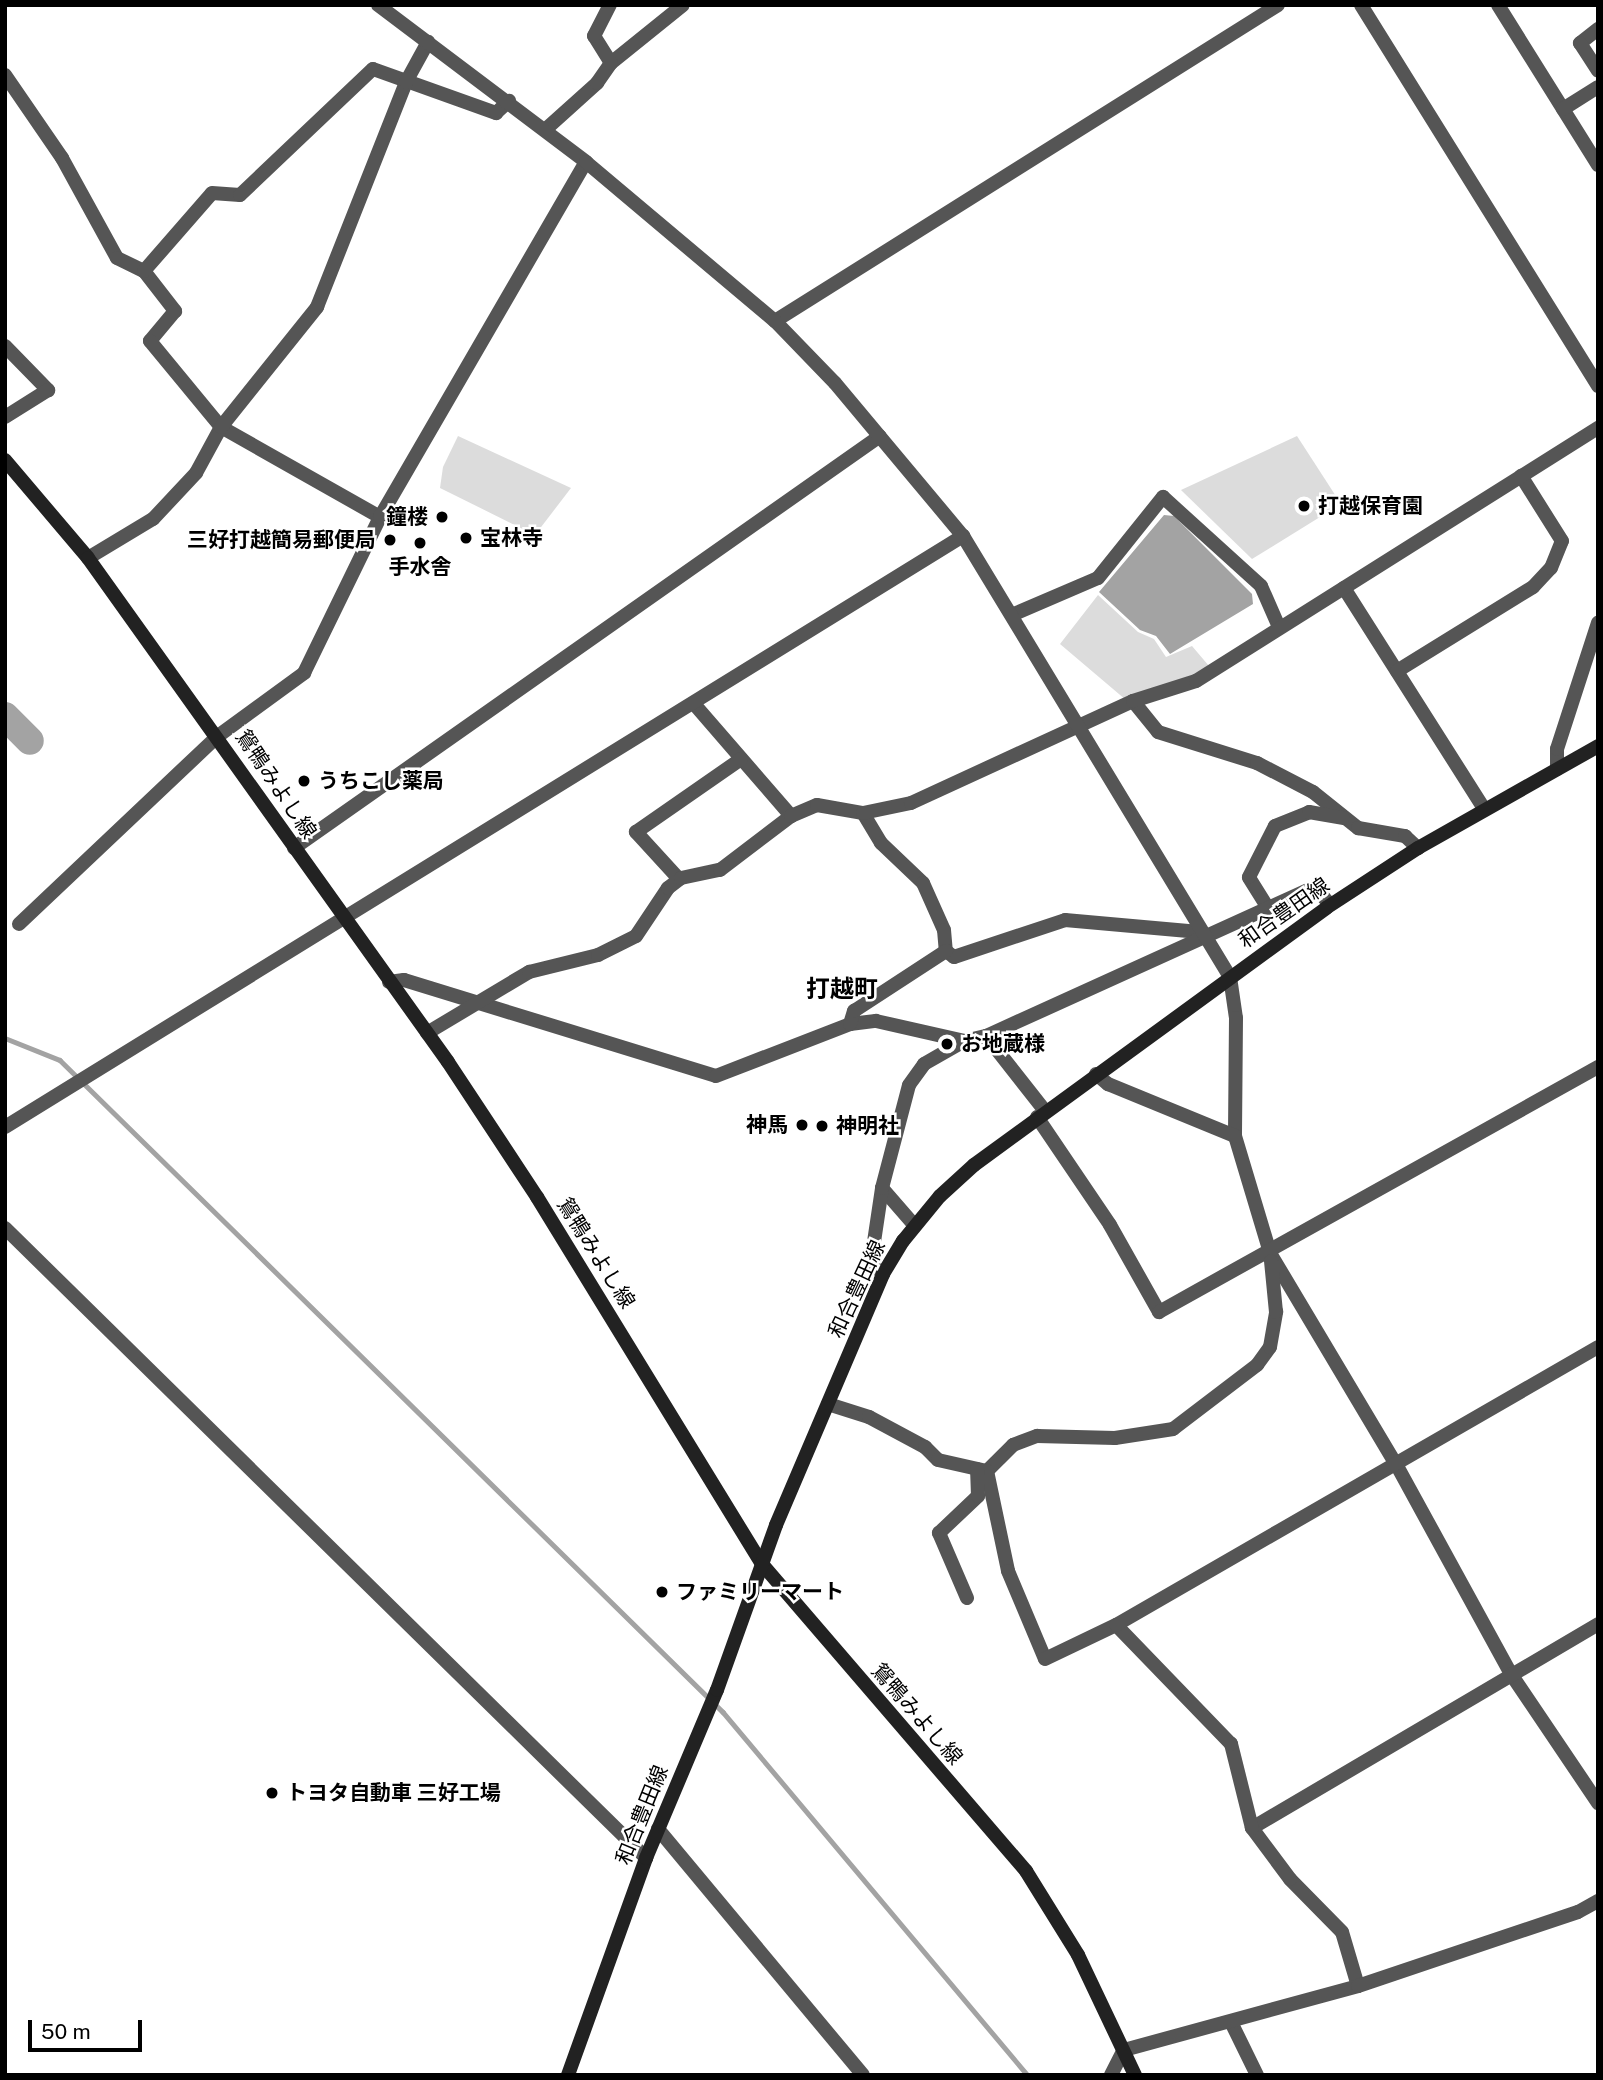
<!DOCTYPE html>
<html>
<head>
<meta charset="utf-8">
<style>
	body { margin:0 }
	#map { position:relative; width:1603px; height:2080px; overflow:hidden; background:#fff; font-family:"Public Sans","Noto Sans JP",sans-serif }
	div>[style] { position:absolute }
	.green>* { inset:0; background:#dcdcdc }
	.water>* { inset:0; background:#a3a3a3 }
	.stream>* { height:4.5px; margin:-2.25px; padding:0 2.25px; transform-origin:2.25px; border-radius:2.25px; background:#a3a3a3 }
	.river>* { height:28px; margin:-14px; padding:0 14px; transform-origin:14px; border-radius:14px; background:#a3a3a3 }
	.minor>* { height:14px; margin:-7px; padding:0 7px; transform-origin:7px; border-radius:7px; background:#555 }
	.tertiary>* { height:14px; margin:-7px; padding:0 7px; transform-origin:7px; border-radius:7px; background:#555 }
	.secondary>* { height:14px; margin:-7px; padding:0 7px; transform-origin:7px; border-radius:7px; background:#222 }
	.dots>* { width:19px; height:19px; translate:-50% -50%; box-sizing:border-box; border:4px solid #fff; border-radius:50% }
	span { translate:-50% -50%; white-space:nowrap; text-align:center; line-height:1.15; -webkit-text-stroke:5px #fff; paint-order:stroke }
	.poi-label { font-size:21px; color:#000; font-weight:700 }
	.left { translate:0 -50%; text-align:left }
	.right { translate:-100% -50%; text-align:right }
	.street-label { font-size:21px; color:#000 }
	.quarter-label { font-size:24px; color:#000; font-weight:700 }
	.frame { position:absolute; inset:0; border:7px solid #000; pointer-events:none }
	.scale { position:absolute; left:28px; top:2020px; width:114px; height:32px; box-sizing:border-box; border:4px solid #000; border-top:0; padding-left:9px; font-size:21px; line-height:24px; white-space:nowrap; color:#000; -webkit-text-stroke:5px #fff; paint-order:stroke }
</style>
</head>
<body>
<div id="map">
	<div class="green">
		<div style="clip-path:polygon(458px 436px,571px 488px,535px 535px,440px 488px,443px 467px)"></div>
		<div style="clip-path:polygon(1297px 436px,1341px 504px,1252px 559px,1181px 490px)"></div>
		<div style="clip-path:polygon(1098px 595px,1138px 632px,1154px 639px,1166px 657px,1192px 646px,1209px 666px,1194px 677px,1126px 700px,1060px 644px)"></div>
	</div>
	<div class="water">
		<div style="clip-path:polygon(1164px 515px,1174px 516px,1252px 594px,1253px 604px,1170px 654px,1156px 636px,1140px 630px,1099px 592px)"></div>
	</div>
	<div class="stream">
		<div style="left:5px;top:1038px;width:59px;rotate:21.8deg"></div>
		<div style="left:60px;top:1060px;width:930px;rotate:44.52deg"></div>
		<div style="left:723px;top:1712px;width:474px;rotate:50deg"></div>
	</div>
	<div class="river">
		<div style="left:5px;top:716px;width:35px;rotate:45deg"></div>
	</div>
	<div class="minor">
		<div style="left:1498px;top:5px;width:189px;rotate:58deg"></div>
		<div style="left:1598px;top:29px;width:23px;rotate:142deg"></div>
		<div style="left:1580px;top:43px;width:33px;rotate:57deg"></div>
		<div style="left:611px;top:63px;width:92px;rotate:-38.9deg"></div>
		<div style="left:5px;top:75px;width:101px;rotate:55.5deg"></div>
		<div style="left:62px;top:158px;width:114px;rotate:61.2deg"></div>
		<div style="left:117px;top:258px;width:30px;rotate:26deg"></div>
		<div style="left:144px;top:271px;width:51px;rotate:52.2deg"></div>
		<div style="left:175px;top:311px;width:39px;rotate:130deg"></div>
		<div style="left:150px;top:341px;width:112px;rotate:50.5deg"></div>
		<div style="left:221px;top:427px;width:183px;rotate:29.5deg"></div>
		<div style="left:1563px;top:109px;width:41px;rotate:-32.2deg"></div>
		<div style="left:546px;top:129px;width:69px;rotate:-42deg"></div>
		<div style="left:597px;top:83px;width:24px;rotate:-55deg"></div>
		<div style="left:611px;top:63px;width:32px;rotate:-122deg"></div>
		<div style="left:594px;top:36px;width:35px;rotate:-63deg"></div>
		<div style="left:144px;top:271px;width:103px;rotate:-48.9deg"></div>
		<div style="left:212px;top:193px;width:28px;rotate:4deg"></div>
		<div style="left:240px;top:195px;width:183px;rotate:-43.5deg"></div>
		<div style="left:373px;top:69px;width:131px;rotate:19.7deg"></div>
		<div style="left:496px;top:113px;width:18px;rotate:-43deg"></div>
		<div style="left:775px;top:321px;width:594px;rotate:-32.14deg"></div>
		<div style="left:5px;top:346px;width:62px;rotate:45.7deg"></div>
		<div style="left:48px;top:390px;width:51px;rotate:147.9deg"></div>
		<div style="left:88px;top:558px;width:76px;rotate:-31deg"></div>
		<div style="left:153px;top:519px;width:63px;rotate:-46.9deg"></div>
		<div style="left:196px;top:473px;width:52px;rotate:-61.5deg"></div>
		<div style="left:221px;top:427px;width:154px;rotate:-51.3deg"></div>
		<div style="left:317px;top:307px;width:242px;rotate:-68.4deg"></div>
		<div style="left:406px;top:82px;width:46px;rotate:-61.2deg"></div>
		<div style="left:1344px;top:588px;width:262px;rotate:57.6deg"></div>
		<div style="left:1014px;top:614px;width:91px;rotate:-23.2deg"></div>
		<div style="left:1098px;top:578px;width:104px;rotate:-51.3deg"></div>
		<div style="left:1163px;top:497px;width:132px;rotate:42.2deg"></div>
		<div style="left:1261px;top:586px;width:45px;rotate:66.3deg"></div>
		<div style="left:1397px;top:671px;width:160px;rotate:-31.7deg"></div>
		<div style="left:1533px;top:587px;width:26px;rotate:-47deg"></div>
		<div style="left:1551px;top:568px;width:29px;rotate:-68deg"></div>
		<div style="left:1562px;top:541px;width:77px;rotate:-122.2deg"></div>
		<div style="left:1133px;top:701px;width:40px;rotate:51deg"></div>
		<div style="left:1158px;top:732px;width:104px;rotate:17.4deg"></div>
		<div style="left:1257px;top:763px;width:63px;rotate:27.4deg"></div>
		<div style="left:1313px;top:792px;width:58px;rotate:38.7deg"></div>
		<div style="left:1358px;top:828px;width:48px;rotate:9.7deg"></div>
		<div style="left:1405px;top:836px;width:18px;rotate:43deg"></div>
		<div style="left:695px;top:705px;width:147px;rotate:49.1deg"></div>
		<div style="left:1557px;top:769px;width:20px;rotate:-90deg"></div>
		<div style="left:1557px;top:749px;width:133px;rotate:-72deg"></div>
		<div style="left:863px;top:813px;width:35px;rotate:59deg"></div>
		<div style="left:881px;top:843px;width:58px;rotate:43.6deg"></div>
		<div style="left:923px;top:883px;width:51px;rotate:65.9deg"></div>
		<div style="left:944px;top:930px;width:21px;rotate:85deg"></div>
		<div style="left:946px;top:951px;width:10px;rotate:37deg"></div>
		<div style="left:954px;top:957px;width:117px;rotate:-18.4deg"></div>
		<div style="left:1065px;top:920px;width:135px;rotate:5.1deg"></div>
		<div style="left:294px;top:848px;width:716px;rotate:-35.11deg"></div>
		<div style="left:679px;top:879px;width:64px;rotate:-132.5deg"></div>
		<div style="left:636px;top:832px;width:128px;rotate:-34.8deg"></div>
		<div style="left:1268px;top:908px;width:36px;rotate:-122deg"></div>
		<div style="left:1249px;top:877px;width:57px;rotate:-63deg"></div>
		<div style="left:1275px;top:826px;width:37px;rotate:-22deg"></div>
		<div style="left:1309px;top:812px;width:34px;rotate:10deg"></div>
		<div style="left:19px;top:924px;width:274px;rotate:-43.4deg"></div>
		<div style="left:218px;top:736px;width:107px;rotate:-36.2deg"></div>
		<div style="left:304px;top:673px;width:174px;rotate:-64deg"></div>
		<div style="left:380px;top:517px;width:410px;rotate:-59.9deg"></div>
		<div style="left:1230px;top:977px;width:41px;rotate:81.7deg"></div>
		<div style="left:1236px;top:1018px;width:118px;rotate:90.5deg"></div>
		<div style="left:1235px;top:1136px;width:122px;rotate:73.3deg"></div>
		<div style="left:1270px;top:1253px;width:246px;rotate:59.2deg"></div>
		<div style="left:1396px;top:1464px;width:239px;rotate:61.3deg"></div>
		<div style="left:1511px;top:1674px;width:156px;rotate:56deg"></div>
		<div style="left:389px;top:982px;width:15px;rotate:-8deg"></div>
		<div style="left:404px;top:980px;width:326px;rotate:17.1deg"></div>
		<div style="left:716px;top:1076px;width:144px;rotate:-21.2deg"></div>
		<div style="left:850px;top:1024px;width:26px;rotate:-7deg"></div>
		<div style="left:876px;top:1021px;width:90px;rotate:12.8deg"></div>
		<div style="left:850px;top:1024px;width:14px;rotate:-73deg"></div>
		<div style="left:854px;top:1011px;width:110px;rotate:-33.1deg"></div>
		<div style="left:427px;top:1033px;width:119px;rotate:-30.9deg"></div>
		<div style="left:529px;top:972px;width:71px;rotate:-13.8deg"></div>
		<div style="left:598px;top:955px;width:42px;rotate:-26.6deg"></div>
		<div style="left:636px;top:936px;width:58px;rotate:-56.3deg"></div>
		<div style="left:668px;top:888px;width:16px;rotate:-38deg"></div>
		<div style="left:681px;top:878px;width:40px;rotate:-12deg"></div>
		<div style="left:720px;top:870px;width:89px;rotate:-37.3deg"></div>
		<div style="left:791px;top:816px;width:28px;rotate:-23deg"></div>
		<div style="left:817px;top:805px;width:47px;rotate:9.9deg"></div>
		<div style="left:863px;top:813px;width:49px;rotate:-11.8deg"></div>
		<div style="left:911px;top:803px;width:244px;rotate:-24.7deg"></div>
		<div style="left:1133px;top:701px;width:66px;rotate:-17.6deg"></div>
		<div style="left:1196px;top:681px;width:475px;rotate:-32.2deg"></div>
		<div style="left:986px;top:1036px;width:95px;rotate:51.8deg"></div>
		<div style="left:1096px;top:1074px;width:16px;rotate:40deg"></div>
		<div style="left:1108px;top:1084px;width:137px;rotate:22.3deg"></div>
		<div style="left:1037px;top:1117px;width:130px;rotate:55.9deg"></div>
		<div style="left:1110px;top:1225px;width:100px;rotate:60.6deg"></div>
		<div style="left:1159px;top:1312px;width:503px;rotate:-29.17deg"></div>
		<div style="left:882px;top:1188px;width:50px;rotate:49deg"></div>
		<div style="left:883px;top:1274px;width:17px;rotate:-135deg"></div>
		<div style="left:871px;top:1262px;width:75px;rotate:-81.5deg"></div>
		<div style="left:882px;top:1188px;width:106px;rotate:-75.3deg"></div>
		<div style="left:909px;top:1085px;width:26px;rotate:-54deg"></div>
		<div style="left:924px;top:1064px;width:46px;rotate:-29.9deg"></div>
		<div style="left:964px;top:1041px;width:23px;rotate:-13deg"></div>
		<div style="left:986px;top:1036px;width:361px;rotate:-24.4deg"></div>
		<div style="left:1315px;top:887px;width:23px;rotate:50deg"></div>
		<div style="left:828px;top:1404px;width:43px;rotate:17.6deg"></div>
		<div style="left:869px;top:1417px;width:64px;rotate:28.2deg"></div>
		<div style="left:925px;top:1447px;width:18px;rotate:45deg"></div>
		<div style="left:938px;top:1460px;width:50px;rotate:12.7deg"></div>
		<div style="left:987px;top:1471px;width:37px;rotate:-45deg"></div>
		<div style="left:1013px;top:1445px;width:26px;rotate:-21deg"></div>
		<div style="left:1037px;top:1436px;width:78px;rotate:1.5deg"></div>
		<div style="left:1115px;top:1438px;width:59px;rotate:-8.8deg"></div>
		<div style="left:1173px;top:1429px;width:106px;rotate:-37.3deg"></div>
		<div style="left:1257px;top:1365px;width:22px;rotate:-54deg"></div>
		<div style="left:1270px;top:1347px;width:36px;rotate:-80deg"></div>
		<div style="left:1276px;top:1312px;width:51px;rotate:-95.6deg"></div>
		<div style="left:987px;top:1471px;width:102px;rotate:78.1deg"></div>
		<div style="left:1008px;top:1571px;width:95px;rotate:67.2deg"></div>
		<div style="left:1045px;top:1659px;width:79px;rotate:-25.6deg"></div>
		<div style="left:967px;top:1598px;width:71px;rotate:-113.3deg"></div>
		<div style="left:939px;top:1533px;width:54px;rotate:-43.5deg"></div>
		<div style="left:978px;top:1496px;width:27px;rotate:-92deg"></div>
		<div style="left:1252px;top:1828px;width:402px;rotate:-30.5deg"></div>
		<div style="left:658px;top:1829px;width:320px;rotate:50.2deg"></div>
		<div style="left:1358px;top:1986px;width:56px;rotate:-106.5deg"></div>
		<div style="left:1342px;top:1932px;width:74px;rotate:-134.5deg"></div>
		<div style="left:1290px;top:1879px;width:64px;rotate:-126.7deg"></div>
		<div style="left:1252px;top:1828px;width:87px;rotate:-104deg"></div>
		<div style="left:1231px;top:1744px;width:165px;rotate:-134deg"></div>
		<div style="left:1116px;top:1625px;width:556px;rotate:-29.97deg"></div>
		<div style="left:1231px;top:2022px;width:59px;rotate:63.9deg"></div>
		<div style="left:1111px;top:2075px;width:28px;rotate:-63deg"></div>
		<div style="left:1124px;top:2050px;width:243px;rotate:-15.3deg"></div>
		<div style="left:1358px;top:1986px;width:232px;rotate:-18.6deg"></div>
		<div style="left:1578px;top:1912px;width:23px;rotate:-29deg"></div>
	</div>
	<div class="tertiary">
		<div style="left:378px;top:5px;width:261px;rotate:37deg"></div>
		<div style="left:586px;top:162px;width:247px;rotate:40.1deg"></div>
		<div style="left:775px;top:321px;width:86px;rotate:45.9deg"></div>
		<div style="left:835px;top:383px;width:199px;rotate:50.1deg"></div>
		<div style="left:963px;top:536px;width:516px;rotate:58.81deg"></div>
		<div style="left:1361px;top:5px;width:449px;rotate:58.1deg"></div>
		<div style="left:5px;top:1127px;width:1126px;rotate:-31.67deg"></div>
		<div style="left:5px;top:1228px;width:899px;rotate:44.5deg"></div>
	</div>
	<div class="secondary">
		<div style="left:5px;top:460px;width:128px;rotate:49.7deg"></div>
		<div style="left:88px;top:558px;width:619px;rotate:54.46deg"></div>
		<div style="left:448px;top:1062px;width:162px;rotate:56.6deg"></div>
		<div style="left:537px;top:1197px;width:430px;rotate:58.5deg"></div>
		<div style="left:762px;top:1564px;width:405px;rotate:49.3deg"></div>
		<div style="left:1026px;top:1871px;width:99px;rotate:58.2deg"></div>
		<div style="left:1078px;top:1955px;width:133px;rotate:64.6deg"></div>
		<div style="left:568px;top:2075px;width:231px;rotate:-70.2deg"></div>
		<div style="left:646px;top:1858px;width:182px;rotate:-67.1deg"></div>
		<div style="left:717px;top:1690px;width:175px;rotate:-70.3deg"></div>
		<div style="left:776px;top:1525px;width:273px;rotate:-66.9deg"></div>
		<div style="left:883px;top:1274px;width:39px;rotate:-59deg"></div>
		<div style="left:903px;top:1241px;width:58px;rotate:-50.6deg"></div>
		<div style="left:940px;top:1196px;width:46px;rotate:-42.4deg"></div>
		<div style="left:974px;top:1165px;width:436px;rotate:-36.1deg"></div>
		<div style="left:1326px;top:908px;width:110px;rotate:-33.1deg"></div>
		<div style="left:1418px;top:848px;width:207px;rotate:-29.5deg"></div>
	</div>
	<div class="dots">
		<div style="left:1304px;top:506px;background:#000"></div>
		<div style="left:442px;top:517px;background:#000"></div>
		<div style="left:466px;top:538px;background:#000"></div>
		<div style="left:390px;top:540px;background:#000"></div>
		<div style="left:420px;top:543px;background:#000"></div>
		<div style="left:304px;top:781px;background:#000"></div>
		<div style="left:947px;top:1044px;background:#000"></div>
		<div style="left:802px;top:1125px;background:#000"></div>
		<div style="left:822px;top:1126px;background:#000"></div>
		<div style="left:662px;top:1592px;background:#000"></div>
		<div style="left:272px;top:1793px;background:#000"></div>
	</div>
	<div class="poi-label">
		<span class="left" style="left:1318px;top:506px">打越保育園</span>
		<span class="right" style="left:428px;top:517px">鐘楼</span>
		<span class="left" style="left:480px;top:538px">宝林寺</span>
		<span class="right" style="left:376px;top:540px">三好打越簡易郵便局</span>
		<span style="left:420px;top:567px">手水舎</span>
		<span class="left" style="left:318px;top:781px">うちこし薬局</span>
		<span class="left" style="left:961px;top:1044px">お地蔵様</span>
		<span class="right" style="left:788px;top:1125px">神馬</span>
		<span class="left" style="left:836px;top:1126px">神明社</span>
		<span class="left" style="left:676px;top:1592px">ファミリーマート</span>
		<span class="left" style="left:286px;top:1793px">トヨタ自動車 三好工場</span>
	</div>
	<div class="street-label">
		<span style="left:276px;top:784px;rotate:56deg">鴛鴨みよし線</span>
		<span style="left:1284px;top:913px;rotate:-35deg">和合豊田線</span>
		<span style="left:596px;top:1253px;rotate:58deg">鴛鴨みよし線</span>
		<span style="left:857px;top:1289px;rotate:-65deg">和合豊田線</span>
		<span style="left:917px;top:1714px;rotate:49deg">鴛鴨みよし線</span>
		<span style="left:642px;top:1815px;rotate:-68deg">和合豊田線</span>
	</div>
	<div class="quarter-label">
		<span style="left:842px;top:989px">打越町</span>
	</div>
	<div class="frame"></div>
	<div class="scale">50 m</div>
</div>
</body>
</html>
